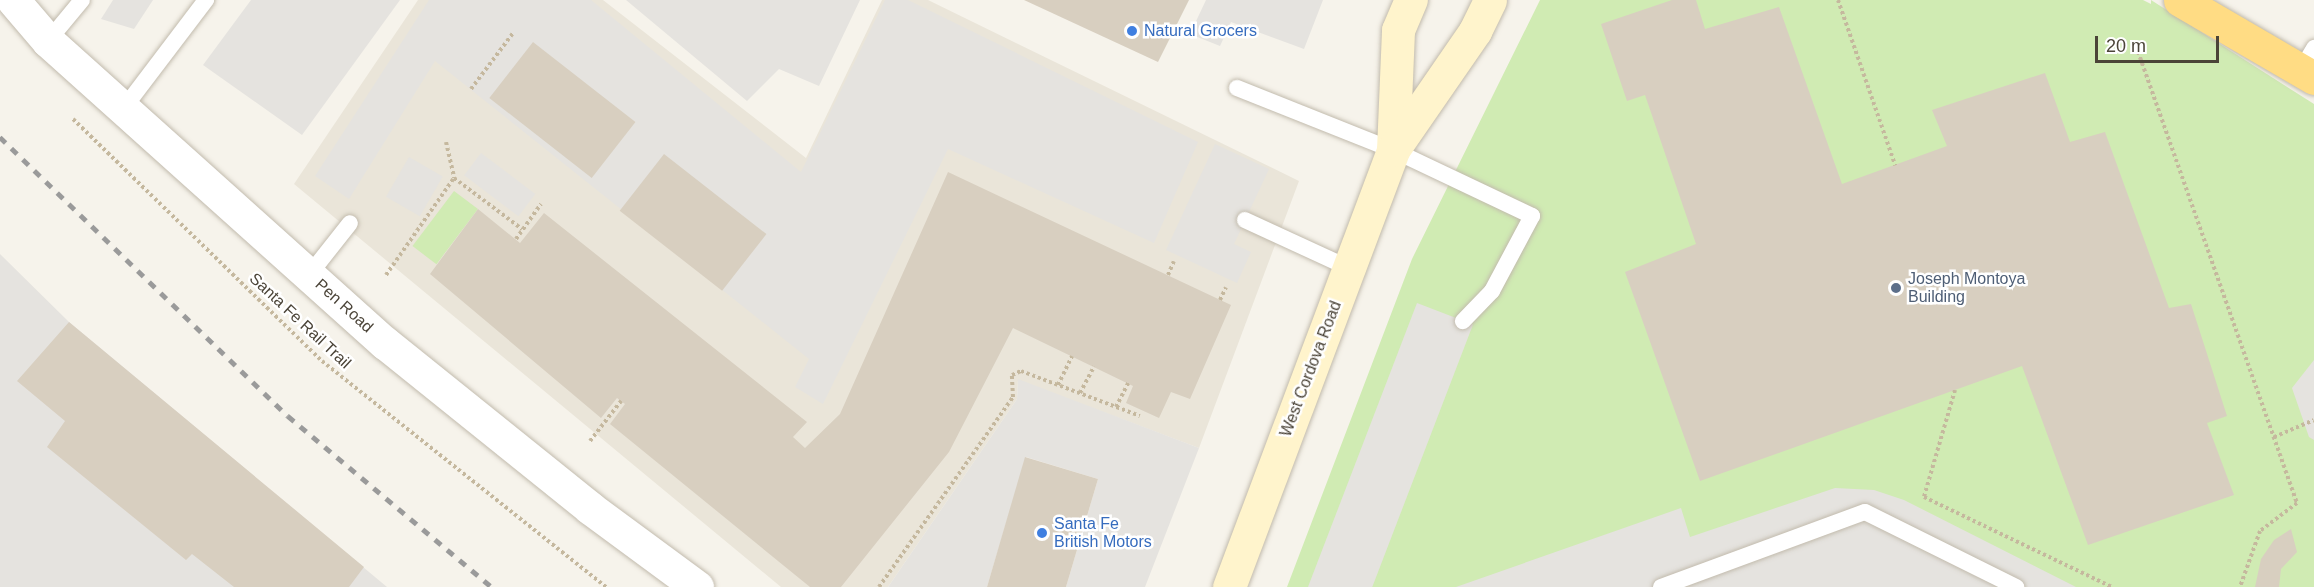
<!DOCTYPE html>
<html>
<head>
<meta charset="utf-8">
<style>
	body { margin:0 }
	#map { position:relative; width:2314px; height:587px; overflow:hidden; background:#f6f3eb; font-family:Arial,sans-serif }
	div>[style] { position:absolute }
	.residential>* { inset:0; background:#eae5d9 }
	.green>* { inset:0; background:#d0ebb3; transform-origin:0 0 }
	.parking>* { inset:0; background:#e5e3df; transform-origin:0 0 }
	.building>* { inset:0; background:#d8cfc0; transform-origin:0 0 }
	.path>* { height:4px; margin-top:-2px; transform-origin:0; background:repeating-linear-gradient(90deg,#c5b89e 0 3px,transparent 0 6px) }
	.roads { filter:drop-shadow(0 0 2px #c2bbad) drop-shadow(0 0 2px #c2bbad) }
	.service>* { height:16px; margin:-8px; padding:0 8px; transform-origin:8px; border-radius:8px; background:#fff }
	.minor>* { height:33px; margin:-16.5px; padding:0 16.5px; transform-origin:16.5px; border-radius:16.5px; background:#fff }
	.secondary>* { height:33px; margin:-16.5px; padding:0 16.5px; transform-origin:16.5px; border-radius:16.5px; background:#fff4cc }
	.trunk>* { height:33px; margin:-16.5px; padding:0 16.5px; transform-origin:16.5px; border-radius:16.5px; background:#ffdc84 }
	.rail>* { height:4.5px; margin-top:-2.25px; transform-origin:0; background:repeating-linear-gradient(90deg,#9a9a9a 0 8px,transparent 0 16px) }
	.dots>* { width:16px; height:16px; translate:-50% -50%; box-sizing:border-box; border:3px solid #fff; border-radius:50% }
	span { translate:-50% -50%; white-space:nowrap; text-align:center; line-height:1.15; -webkit-text-stroke:5px #fff; paint-order:stroke }
	.shop-label { font-size:16px; color:#366cbe }
	.left { translate:0 -50%; text-align:left }
	.service-label { font-size:16px; color:#4e5e75 }
	.street-label { font-size:16px; color:#4b4438 }
	.scale { position:absolute; left:2095px; top:36px; width:124px; height:27px; box-sizing:border-box; border:3px solid #4b4438; border-top:0; padding-left:8px; font-size:18px; line-height:21px; white-space:nowrap; color:#4b4438; -webkit-text-stroke:4px #fff; paint-order:stroke }
</style>
</head>
<body>
<div id="map">
	<div class="residential">
		<div style="clip-path:polygon(418px 0,603px 0,806px 158px,882px 0,928px 0,1299px 181px,1199px 448px,1018px 380px,1017px 399px,888px 587px,781px 587px,294px 184px)"></div>
	</div>
	<div class="green">
		<div style="clip-path:polygon(1540px 0,2143px 0,2151px 4px,2151px 0,2314px 104px,2314px 587px,1287px 587px,1412px 259px)"></div>
		<div style="left:454px;top:191px;width:30px;height:69px;rotate:37deg"></div>
	</div>
	<div class="parking">
		<div style="clip-path:polygon(113px 0,153px 0,134px 29px,101px 19px)"></div>
		<div style="clip-path:polygon(251px 0,400px 0,302px 135px,203px 65px)"></div>
		<div style="clip-path:polygon(429px 0,591px 0,801px 172px,885px 0,908px 0,1198px 142px,1154px 243px,948px 149px,823px 404px,795px 387px,809px 359px,435px 61px,349px 199px,315px 176px)"></div>
		<div style="clip-path:polygon(626px 0,860px 0,819px 86px,779px 69px,747px 101px)"></div>
		<div style="clip-path:polygon(1206px 0,1323px 0,1304px 49px,1231px 22px,1220px 46px,1190px 34px)"></div>
		<div style="clip-path:polygon(1215px 144px,1269px 169px,1234px 244px,1251px 252px,1237px 283px,1166px 250px)"></div>
		<div style="left:481px;top:153px;width:68px;height:28px;rotate:37deg"></div>
		<div style="left:409px;top:157px;width:39px;height:46px;rotate:30deg"></div>
		<div style="clip-path:polygon(0 254px,69px 322px,387px 587px,0 587px)"></div>
		<div style="left:1417px;top:303px;width:60px;height:304px;rotate:21deg"></div>
		<div style="clip-path:polygon(2314px 360px,2314px 440px,2309px 437px,2292px 388px)"></div>
		<div style="clip-path:polygon(1018px 379px,1199px 448px,1145px 587px,1066px 587px,1098px 479px,1026px 457px,987px 587px,888px 587px,1017px 399px)"></div>
		<div style="clip-path:polygon(1835px 488px,1874px 490px,1904px 500px,2076px 587px,1456px 587px,1681px 508px,1690px 537px)"></div>
	</div>
	<div class="building">
		<div style="clip-path:polygon(1024px 0,1189px 0,1158px 62px)"></div>
		<div style="clip-path:polygon(1672px 0,1696px 0,1705px 29px,1779px 7px,1842px 184px,1947px 146px,1932px 110px,2045px 73px,2070px 142px,2105px 132px,2169px 308px,2191px 304px,2227px 416px,2207px 423px,2234px 495px,2088px 545px,2022px 366px,1700px 481px,1625px 272px,1696px 244px,1645px 95px,1627px 101px,1601px 24px)"></div>
		<div style="left:533px;top:42px;width:130px;height:71px;rotate:38deg"></div>
		<div style="left:664px;top:154px;width:130px;height:72px;rotate:38deg"></div>
		<div style="clip-path:polygon(948px 172px,1231px 305px,1190px 399px,1171px 392px,1159px 418px,1126px 403px,1133px 386px,1013px 328px,949px 452px,841px 587px,810px 587px,610px 424px,625px 404px,617px 398px,601px 418px,430px 274px,478px 209px,520px 243px,544px 213px,807px 422px,793px 437px,805px 448px,840px 414px)"></div>
		<div style="clip-path:polygon(69px 322px,364px 567px,349px 587px,234px 587px,192px 554px,186px 560px,47px 447px,65px 421px,17px 381px)"></div>
		<div style="clip-path:polygon(1025px 457px,1098px 479px,1066px 587px,987px 587px)"></div>
		<div style="clip-path:polygon(2291px 529px,2297px 552px,2281px 569px,2279px 587px,2255px 587px,2261px 559px,2274px 540px)"></div>
	</div>
	<div class="path">
		<div style="left:1838px;top:0;width:175px;rotate:70.9deg"></div>
		<div style="left:2136px;top:46px;width:485px;rotate:70.6deg"></div>
		<div style="left:2297px;top:503px;width:46px;rotate:142.9deg"></div>
		<div style="left:2260px;top:531px;width:59px;rotate:109.7deg"></div>
		<div style="left:471px;top:89px;width:70px;rotate:-53.1deg"></div>
		<div style="left:73px;top:119px;width:347px;rotate:44.2deg"></div>
		<div style="left:322px;top:361px;width:363px;rotate:38.5deg"></div>
		<div style="left:446px;top:142px;width:37px;rotate:77deg"></div>
		<div style="left:516px;top:239px;width:43px;rotate:-54.5deg"></div>
		<div style="left:386px;top:275px;width:118px;rotate:-55deg"></div>
		<div style="left:454px;top:178px;width:85px;rotate:36.9deg"></div>
		<div style="left:1168px;top:275px;width:15px;rotate:-67deg"></div>
		<div style="left:1220px;top:300px;width:14px;rotate:-65deg"></div>
		<div style="left:1058px;top:385px;width:32px;rotate:-64deg"></div>
		<div style="left:1955px;top:390px;width:111px;rotate:106.2deg"></div>
		<div style="left:1924px;top:497px;width:208px;rotate:25.6deg"></div>
		<div style="left:1080px;top:393px;width:30px;rotate:-62deg"></div>
		<div style="left:1116px;top:407px;width:27px;rotate:-63deg"></div>
		<div style="left:2274px;top:437px;width:43px;rotate:-23deg"></div>
		<div style="left:590px;top:441px;width:51px;rotate:-52.2deg"></div>
		<div style="left:879px;top:587px;width:232px;rotate:-54.8deg"></div>
		<div style="left:1013px;top:397px;width:22px;rotate:-93deg"></div>
		<div style="left:1012px;top:375px;width:10px;rotate:-24deg"></div>
		<div style="left:1021px;top:371px;width:127px;rotate:20.7deg"></div>
	</div>
	<div class="roads">
		<div class="service">
			<div style="left:48px;top:41px;width:53px;rotate:-50.3deg"></div>
			<div style="left:2301px;top:70px;width:26px;rotate:-59deg"></div>
			<div style="left:1237px;top:88px;width:168px;rotate:21.7deg"></div>
			<div style="left:1393px;top:150px;width:154px;rotate:25.4deg"></div>
			<div style="left:1532px;top:216px;width:85px;rotate:118.1deg"></div>
			<div style="left:1492px;top:291px;width:42px;rotate:134deg"></div>
			<div style="left:124px;top:108px;width:136px;rotate:-52.8deg"></div>
			<div style="left:1245px;top:220px;width:115px;rotate:24.8deg"></div>
			<div style="left:309px;top:275px;width:66px;rotate:-51.7deg"></div>
			<div style="left:1661px;top:587px;width:217px;rotate:-20.2deg"></div>
			<div style="left:1865px;top:512px;width:169px;rotate:26.4deg"></div>
		</div>
		<div class="minor">
			<div style="left:13px;top:0;width:54px;rotate:49.5deg"></div>
			<div style="left:48px;top:41px;width:453px;rotate:41.9deg"></div>
			<div style="left:385px;top:343px;width:263px;rotate:38.8deg"></div>
			<div style="left:590px;top:508px;width:133px;rotate:36.4deg"></div>
		</div>
		<div class="secondary">
			<div style="left:1393px;top:150px;width:120px;rotate:-87.6deg"></div>
			<div style="left:1398px;top:30px;width:33px;rotate:-67deg"></div>
			<div style="left:1229px;top:587px;width:467px;rotate:-69.4deg"></div>
			<div style="left:1393px;top:150px;width:145px;rotate:-55.4deg"></div>
			<div style="left:1475px;top:31px;width:34px;rotate:-64deg"></div>
		</div>
		<div class="trunk">
			<div style="left:2180px;top:0;width:155px;rotate:30.2deg"></div>
		</div>
	</div>
	<div class="rail">
		<div style="left:0;top:137px;width:401px;rotate:44.1deg"></div>
		<div style="left:288px;top:416px;width:266px;rotate:40deg"></div>
	</div>
	<div class="dots">
		<div style="left:1132px;top:31px;background:#3f7fe0"></div>
		<div style="left:1896px;top:288px;background:#5c6f8a"></div>
		<div style="left:1042px;top:533px;background:#3f7fe0"></div>
	</div>
	<div class="shop-label">
		<span class="left" style="left:1144px;top:31px">Natural Grocers</span>
		<span class="left" style="left:1054px;top:533px">Santa Fe<br>British Motors</span>
	</div>
	<div class="service-label">
		<span class="left" style="left:1908px;top:288px">Joseph Montoya<br>Building</span>
	</div>
	<div class="street-label">
		<span style="left:344px;top:306px;rotate:42deg">Pen Road</span>
		<span style="left:300px;top:321px;rotate:43deg">Santa Fe Rail Trail</span>
		<span style="left:1311px;top:369px;rotate:-69deg">West Cordova Road</span>
	</div>
	<div class="scale">20 m</div>
</div>
</body>
</html>
